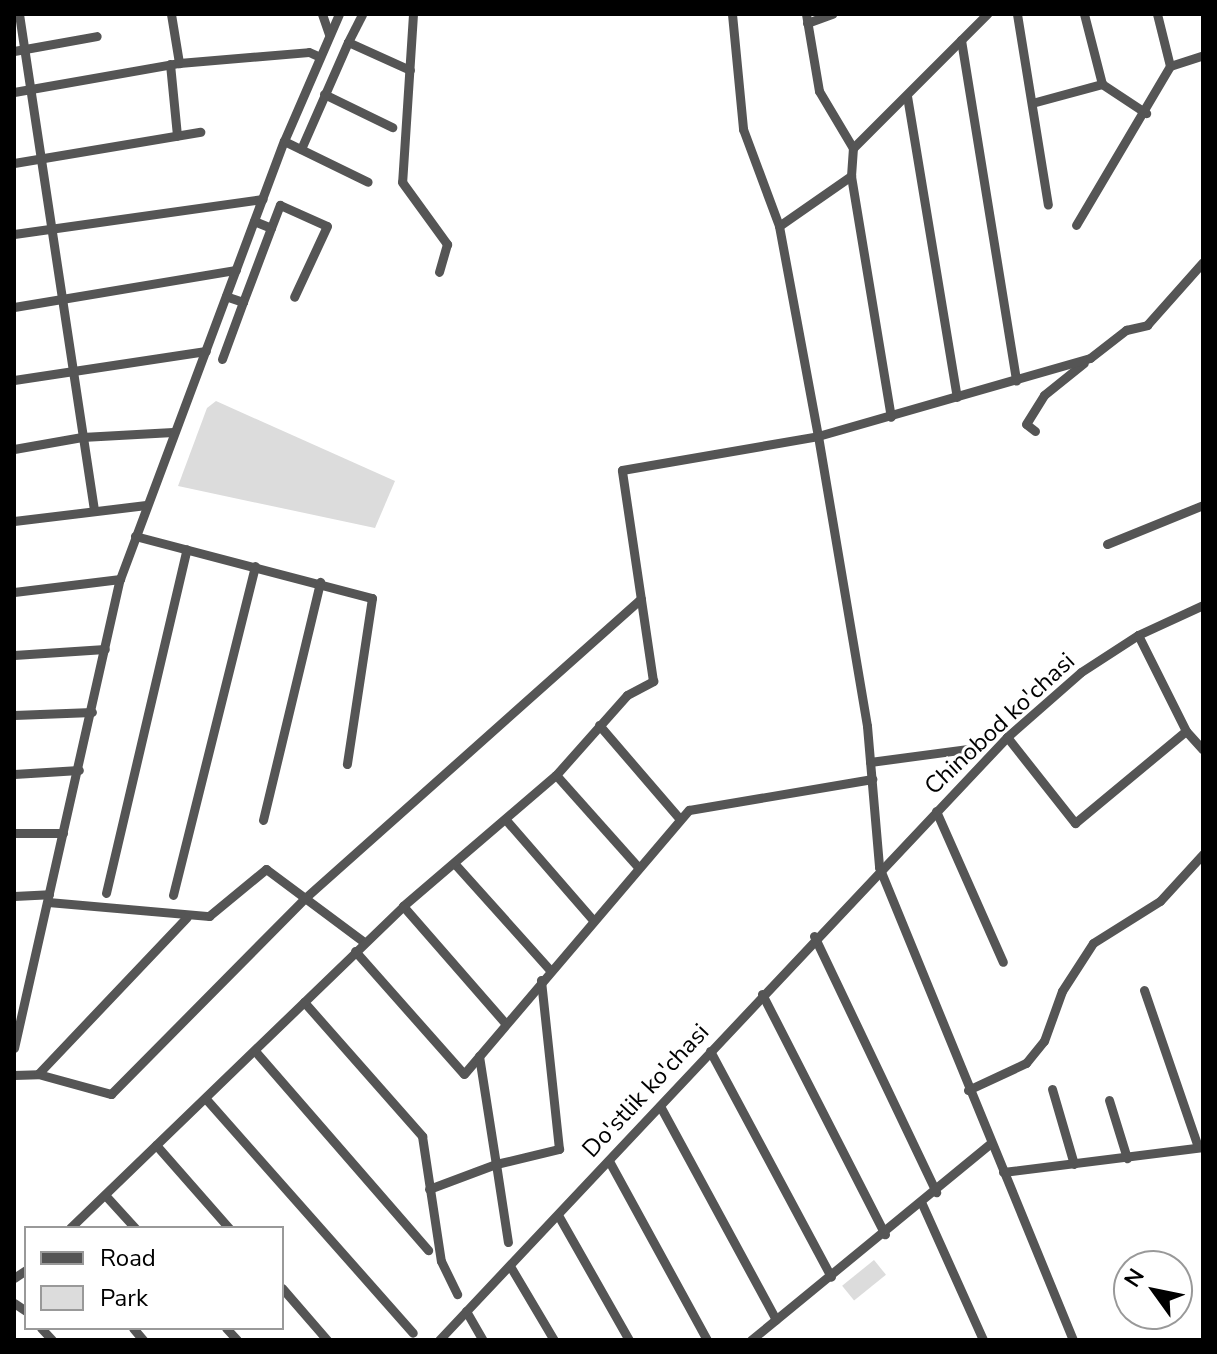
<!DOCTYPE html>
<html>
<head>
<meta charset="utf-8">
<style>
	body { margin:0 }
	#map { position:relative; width:1217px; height:1354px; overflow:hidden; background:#fff; font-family:"Nunito Sans",sans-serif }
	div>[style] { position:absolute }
	.green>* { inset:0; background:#dcdcdc; transform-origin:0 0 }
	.minor>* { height:9px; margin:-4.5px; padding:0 4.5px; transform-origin:4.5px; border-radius:4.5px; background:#555 }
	span { translate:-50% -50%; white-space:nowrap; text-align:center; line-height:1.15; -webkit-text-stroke:6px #fff; paint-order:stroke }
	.street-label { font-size:24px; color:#000 }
	.frame { position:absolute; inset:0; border:16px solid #000; pointer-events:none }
	.legend { position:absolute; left:24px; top:1226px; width:260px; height:104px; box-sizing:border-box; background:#fff; border:2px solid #999; margin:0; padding:10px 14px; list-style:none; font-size:24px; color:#000 }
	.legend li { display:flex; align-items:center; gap:16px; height:40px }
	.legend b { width:40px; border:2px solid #999 }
	.north { position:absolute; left:1113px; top:1250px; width:80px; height:80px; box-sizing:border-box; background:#fff; border:2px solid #999; border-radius:50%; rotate:303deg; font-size:22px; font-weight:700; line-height:32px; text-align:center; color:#000 }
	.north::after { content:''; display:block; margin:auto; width:28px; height:36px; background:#000; clip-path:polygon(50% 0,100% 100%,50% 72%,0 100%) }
</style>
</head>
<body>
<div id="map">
	<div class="green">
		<div style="clip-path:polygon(216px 401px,395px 481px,375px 528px,178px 486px,207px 408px)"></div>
		<div style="left:874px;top:1260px;width:19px;height:41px;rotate:51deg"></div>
	</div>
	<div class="minor">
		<div style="left:19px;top:14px;width:502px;rotate:81.4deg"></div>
		<div style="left:171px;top:14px;width:50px;rotate:80.7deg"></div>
		<div style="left:322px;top:14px;width:21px;rotate:71deg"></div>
		<div style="left:413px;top:14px;width:168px;rotate:93.7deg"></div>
		<div style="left:402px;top:182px;width:77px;rotate:54deg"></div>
		<div style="left:447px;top:244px;width:29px;rotate:106deg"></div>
		<div style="left:732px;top:14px;width:116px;rotate:84.5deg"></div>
		<div style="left:743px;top:129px;width:103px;rotate:69.6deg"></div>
		<div style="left:779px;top:226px;width:214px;rotate:79.5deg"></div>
		<div style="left:818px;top:436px;width:294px;rotate:80.4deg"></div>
		<div style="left:867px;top:726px;width:142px;rotate:85.1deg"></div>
		<div style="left:879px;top:867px;width:511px;rotate:67.7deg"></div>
		<div style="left:806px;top:14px;width:78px;rotate:80.4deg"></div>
		<div style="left:819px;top:91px;width:66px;rotate:59.2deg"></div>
		<div style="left:1017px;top:14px;width:193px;rotate:80.8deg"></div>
		<div style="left:1084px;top:14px;width:72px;rotate:75.6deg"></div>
		<div style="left:1102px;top:84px;width:53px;rotate:33.4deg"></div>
		<div style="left:807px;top:23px;width:27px;rotate:-20deg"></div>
		<div style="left:961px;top:40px;width:345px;rotate:80.8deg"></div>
		<div style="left:348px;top:42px;width:31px;rotate:-63deg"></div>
		<div style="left:14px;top:51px;width:84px;rotate:-10.2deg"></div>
		<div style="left:170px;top:64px;width:72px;rotate:84.4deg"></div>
		<div style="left:1170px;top:66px;width:35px;rotate:-18deg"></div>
		<div style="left:14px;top:92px;width:168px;rotate:-10deg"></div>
		<div style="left:179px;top:63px;width:130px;rotate:-4.8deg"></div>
		<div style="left:309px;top:52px;width:10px;rotate:24deg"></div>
		<div style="left:324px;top:94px;width:76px;rotate:25.9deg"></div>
		<div style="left:907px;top:96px;width:305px;rotate:80.6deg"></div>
		<div style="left:1032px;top:103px;width:73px;rotate:-15.2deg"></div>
		<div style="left:284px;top:141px;width:93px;rotate:26deg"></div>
		<div style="left:301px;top:149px;width:117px;rotate:-66.3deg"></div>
		<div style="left:348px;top:42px;width:68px;rotate:24.3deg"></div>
		<div style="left:14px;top:163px;width:189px;rotate:-9.5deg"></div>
		<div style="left:851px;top:176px;width:244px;rotate:80.6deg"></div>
		<div style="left:254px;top:221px;width:18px;rotate:22deg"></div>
		<div style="left:271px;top:228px;width:25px;rotate:-69deg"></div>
		<div style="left:280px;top:205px;width:51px;rotate:24.1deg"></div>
		<div style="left:327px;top:226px;width:78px;rotate:114.9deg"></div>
		<div style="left:1076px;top:225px;width:185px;rotate:-59.4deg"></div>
		<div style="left:1170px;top:66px;width:54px;rotate:-104deg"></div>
		<div style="left:779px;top:226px;width:88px;rotate:-34.8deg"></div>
		<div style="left:851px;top:176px;width:28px;rotate:-86deg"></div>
		<div style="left:853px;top:148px;width:190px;rotate:-45deg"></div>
		<div style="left:14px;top:234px;width:251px;rotate:-8deg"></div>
		<div style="left:243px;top:302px;width:79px;rotate:-69.3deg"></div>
		<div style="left:14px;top:307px;width:225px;rotate:-9.5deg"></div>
		<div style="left:222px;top:359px;width:61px;rotate:-69.8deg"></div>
		<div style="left:243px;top:302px;width:18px;rotate:-161deg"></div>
		<div style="left:14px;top:380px;width:194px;rotate:-8.6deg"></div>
		<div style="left:1035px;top:431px;width:11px;rotate:-142deg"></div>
		<div style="left:1026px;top:424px;width:34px;rotate:-58deg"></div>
		<div style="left:1044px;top:395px;width:51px;rotate:-38.7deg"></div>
		<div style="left:14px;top:449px;width:69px;rotate:-10deg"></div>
		<div style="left:82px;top:437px;width:91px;rotate:-3.1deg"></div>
		<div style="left:14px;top:521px;width:133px;rotate:-6.9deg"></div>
		<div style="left:135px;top:536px;width:245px;rotate:14.7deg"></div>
		<div style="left:372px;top:598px;width:168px;rotate:98.6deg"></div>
		<div style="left:1107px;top:544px;width:104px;rotate:-22.1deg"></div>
		<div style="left:14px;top:592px;width:107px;rotate:-7deg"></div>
		<div style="left:1138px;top:635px;width:107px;rotate:63.4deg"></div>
		<div style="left:1186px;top:731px;width:25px;rotate:48deg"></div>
		<div style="left:14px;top:655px;width:91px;rotate:-3.8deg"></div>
		<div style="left:14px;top:715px;width:78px;rotate:-2.2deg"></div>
		<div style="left:599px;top:725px;width:123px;rotate:49.3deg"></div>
		<div style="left:1007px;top:737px;width:110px;rotate:51.7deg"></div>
		<div style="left:1075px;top:823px;width:144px;rotate:-39.7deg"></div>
		<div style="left:870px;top:762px;width:99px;rotate:-7.6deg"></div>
		<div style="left:14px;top:774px;width:65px;rotate:-3.5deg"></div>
		<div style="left:556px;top:775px;width:123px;rotate:48.3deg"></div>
		<div style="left:936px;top:811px;width:165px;rotate:66.1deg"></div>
		<div style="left:263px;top:820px;width:245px;rotate:-76.5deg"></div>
		<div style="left:506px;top:820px;width:131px;rotate:49deg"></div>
		<div style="left:14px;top:833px;width:49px"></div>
		<div style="left:454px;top:863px;width:144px;rotate:48.1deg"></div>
		<div style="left:106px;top:893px;width:353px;rotate:-76.8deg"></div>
		<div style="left:173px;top:895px;width:339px;rotate:-76deg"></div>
		<div style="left:14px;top:896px;width:35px;rotate:-3deg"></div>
		<div style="left:48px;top:902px;width:162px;rotate:5deg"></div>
		<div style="left:209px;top:916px;width:74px;rotate:-39.5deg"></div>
		<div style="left:266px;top:869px;width:122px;rotate:36.7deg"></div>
		<div style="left:403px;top:906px;width:155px;rotate:48.9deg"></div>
		<div style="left:814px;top:936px;width:284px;rotate:64.5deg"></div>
		<div style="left:355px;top:951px;width:164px;rotate:48.5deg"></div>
		<div style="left:464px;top:1074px;width:347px;rotate:-49.6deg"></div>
		<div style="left:689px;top:810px;width:186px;rotate:-9.6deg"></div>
		<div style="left:1144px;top:990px;width:166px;rotate:71deg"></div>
		<div style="left:762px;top:994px;width:270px;rotate:62.9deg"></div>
		<div style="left:304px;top:1002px;width:179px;rotate:48.6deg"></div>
		<div style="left:422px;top:1136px;width:126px;rotate:81.4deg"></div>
		<div style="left:441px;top:1261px;width:37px;rotate:64deg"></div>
		<div style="left:14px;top:1048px;width:481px;rotate:-77.3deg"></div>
		<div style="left:120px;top:579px;width:468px;rotate:-69.5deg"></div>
		<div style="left:284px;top:141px;width:138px;rotate:-66.6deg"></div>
		<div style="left:255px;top:1051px;width:264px;rotate:49deg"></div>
		<div style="left:710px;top:1051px;width:256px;rotate:61.8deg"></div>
		<div style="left:479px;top:1056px;width:109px;rotate:81.1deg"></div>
		<div style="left:496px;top:1164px;width:65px;rotate:-13.4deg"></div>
		<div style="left:559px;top:1149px;width:170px;rotate:-96.1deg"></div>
		<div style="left:38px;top:1074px;width:216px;rotate:-46.5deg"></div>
		<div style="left:14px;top:1075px;width:24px;rotate:-2deg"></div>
		<div style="left:38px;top:1074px;width:76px;rotate:15.3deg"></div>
		<div style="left:111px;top:1094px;width:276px;rotate:-45.3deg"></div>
		<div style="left:305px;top:898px;width:450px;rotate:-41.7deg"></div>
		<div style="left:1052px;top:1089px;width:78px;rotate:73.7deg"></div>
		<div style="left:968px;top:1090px;width:64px;rotate:-25deg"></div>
		<div style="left:1026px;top:1063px;width:28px;rotate:-51deg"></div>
		<div style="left:1044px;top:1041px;width:53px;rotate:-70.2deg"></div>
		<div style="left:1062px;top:991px;width:57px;rotate:-57.1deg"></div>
		<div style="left:1093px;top:943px;width:79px;rotate:-32.1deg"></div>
		<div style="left:1160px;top:901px;width:64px;rotate:-47.5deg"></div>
		<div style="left:206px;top:1099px;width:312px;rotate:48.5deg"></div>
		<div style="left:1109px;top:1100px;width:61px;rotate:72.8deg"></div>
		<div style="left:660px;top:1106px;width:243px;rotate:61.5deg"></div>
		<div style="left:156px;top:1145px;width:111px;rotate:48.7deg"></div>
		<div style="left:609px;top:1161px;width:204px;rotate:61.3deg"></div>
		<div style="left:1003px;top:1172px;width:202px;rotate:-7.1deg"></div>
		<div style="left:429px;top:1189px;width:72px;rotate:-20.5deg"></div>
		<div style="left:496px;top:1164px;width:79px;rotate:81.3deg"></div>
		<div style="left:105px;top:1195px;width:45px;rotate:47.7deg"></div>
		<div style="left:922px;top:1204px;width:149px;rotate:65.8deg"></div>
		<div style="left:558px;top:1215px;width:144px;rotate:60.4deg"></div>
		<div style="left:70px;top:1228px;width:463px;rotate:-44deg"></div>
		<div style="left:403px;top:906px;width:201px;rotate:-40.6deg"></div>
		<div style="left:556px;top:775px;width:107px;rotate:-48.4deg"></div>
		<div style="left:627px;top:695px;width:30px;rotate:-28deg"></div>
		<div style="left:653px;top:681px;width:213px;rotate:-98.4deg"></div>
		<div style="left:622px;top:470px;width:199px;rotate:-9.8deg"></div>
		<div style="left:818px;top:436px;width:283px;rotate:-16deg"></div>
		<div style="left:1090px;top:358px;width:46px;rotate:-37.9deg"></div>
		<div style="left:1126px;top:330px;width:22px;rotate:-13deg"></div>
		<div style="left:1147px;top:325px;width:84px;rotate:-48.4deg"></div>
		<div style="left:510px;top:1266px;width:86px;rotate:59.3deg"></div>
		<div style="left:14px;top:1278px;width:14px;rotate:-34deg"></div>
		<div style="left:282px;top:1288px;width:69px;rotate:49.1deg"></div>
		<div style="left:14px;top:1303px;width:14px;rotate:34deg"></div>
		<div style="left:466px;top:1311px;width:34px;rotate:60deg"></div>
		<div style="left:41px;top:1328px;width:16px;rotate:47deg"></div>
		<div style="left:133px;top:1328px;width:16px;rotate:50deg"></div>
		<div style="left:226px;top:1328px;width:16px;rotate:47deg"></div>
		<div style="left:439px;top:1340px;width:828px;rotate:-46.71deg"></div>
		<div style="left:1007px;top:737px;width:98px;rotate:-41.3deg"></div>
		<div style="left:1081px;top:672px;width:68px;rotate:-33deg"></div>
		<div style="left:1138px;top:635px;width:72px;rotate:-24.8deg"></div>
		<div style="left:751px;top:1340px;width:310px;rotate:-39.4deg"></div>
	</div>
	<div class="street-label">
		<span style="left:1000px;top:724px;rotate:-43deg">Chinobod ko'chasi</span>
		<span style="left:646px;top:1091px;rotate:-47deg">Do'stlik ko'chasi</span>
	</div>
	<div class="frame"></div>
	<ul class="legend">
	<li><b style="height:10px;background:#555"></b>Road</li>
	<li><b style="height:22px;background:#dcdcdc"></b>Park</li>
	</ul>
	<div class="north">N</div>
</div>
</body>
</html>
